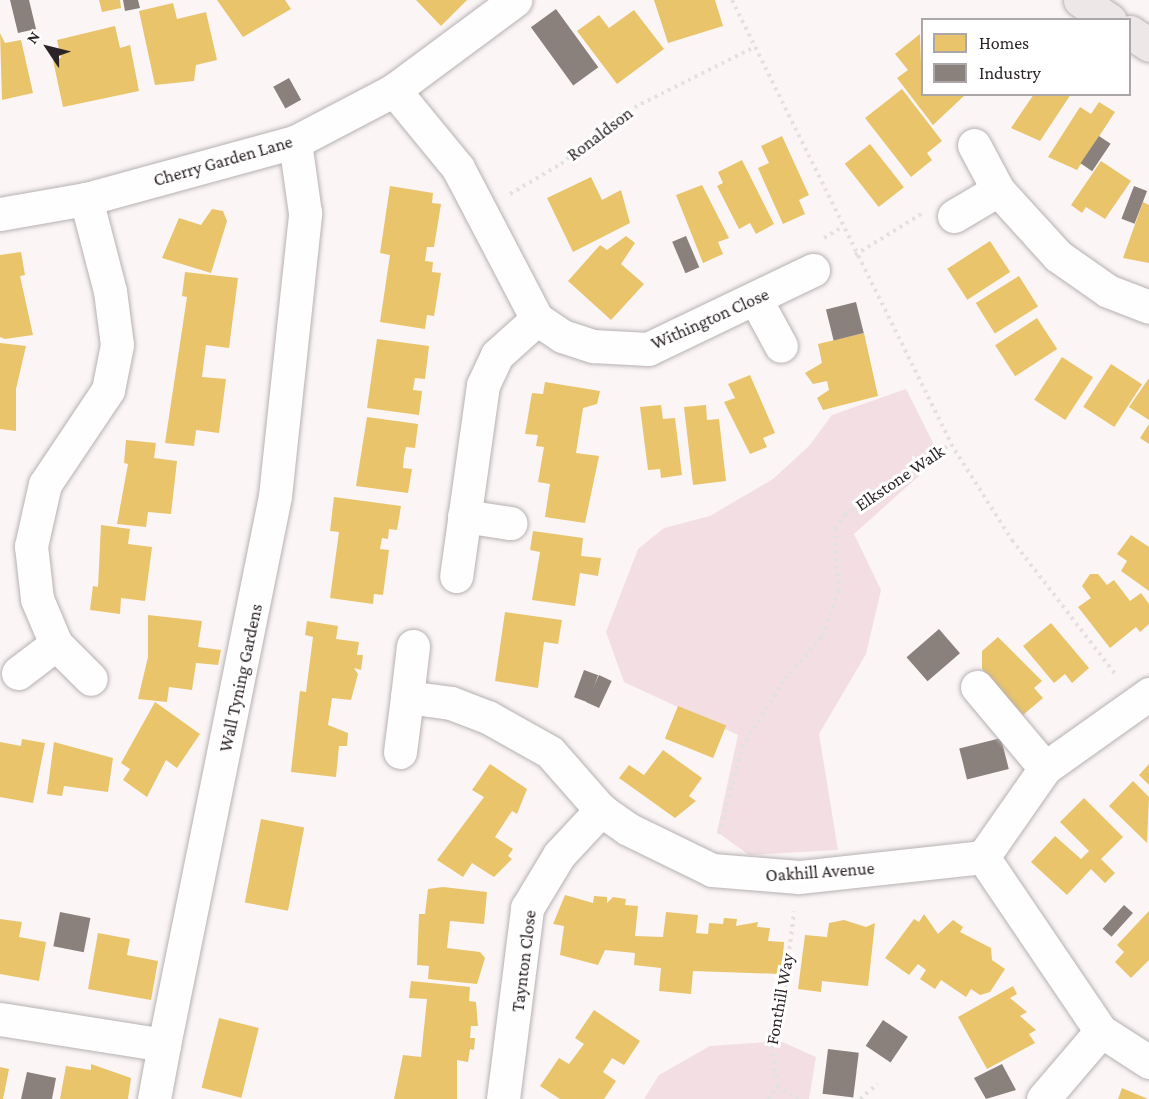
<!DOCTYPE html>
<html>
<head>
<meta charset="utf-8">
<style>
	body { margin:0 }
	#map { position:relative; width:1149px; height:1099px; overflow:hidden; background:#fbf5f6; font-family:"Crimson Pro",serif }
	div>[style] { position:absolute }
	.green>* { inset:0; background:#f2dee3 }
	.homes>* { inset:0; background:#e9c46a; transform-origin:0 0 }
	.industry>* { inset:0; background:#8a817c; transform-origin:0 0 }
	.path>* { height:4px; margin-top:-2px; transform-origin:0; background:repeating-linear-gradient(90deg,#e3e1e2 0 3px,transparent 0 7.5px) }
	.roads { filter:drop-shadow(0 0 2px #b7b1b2) drop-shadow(0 0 2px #b7b1b2) }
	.minor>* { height:33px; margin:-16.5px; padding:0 16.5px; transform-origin:16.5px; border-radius:16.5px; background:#fefefe }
	.major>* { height:33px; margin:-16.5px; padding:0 16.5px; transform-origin:16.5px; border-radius:16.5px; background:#ede7e8 }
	span { translate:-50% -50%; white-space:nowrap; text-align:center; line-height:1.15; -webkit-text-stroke:6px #fff; paint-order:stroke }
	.street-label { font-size:18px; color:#2d2427 }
	.legend { position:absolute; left:921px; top:18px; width:210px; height:78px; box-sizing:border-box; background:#fff; border:2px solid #aba7a9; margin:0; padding:8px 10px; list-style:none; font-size:18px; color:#2d2427 }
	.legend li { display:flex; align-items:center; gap:12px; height:30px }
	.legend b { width:30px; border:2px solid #aba7a9 }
	.north { position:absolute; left:18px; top:18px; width:60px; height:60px; -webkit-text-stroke:4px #fff; paint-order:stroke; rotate:305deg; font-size:16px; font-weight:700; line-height:24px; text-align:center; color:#2d2427 }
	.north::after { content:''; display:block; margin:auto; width:21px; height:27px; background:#2d2427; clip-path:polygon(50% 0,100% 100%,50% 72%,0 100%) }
</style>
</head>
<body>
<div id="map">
	<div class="green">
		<div style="clip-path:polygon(906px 389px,940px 457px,854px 534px,881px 590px,866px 654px,819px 734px,838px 850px,749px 855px,717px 832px,738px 735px,624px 682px,606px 632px,638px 549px,664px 528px,710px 516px,773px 479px,809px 446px,832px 415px)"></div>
		<div style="clip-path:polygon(780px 1041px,816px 1057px,809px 1099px,644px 1099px,659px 1075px,710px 1046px)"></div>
	</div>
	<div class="homes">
		<div style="clip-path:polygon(99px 0,120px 0,121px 8px,102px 12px)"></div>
		<div style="clip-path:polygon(217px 0,285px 0,291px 9px,243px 37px)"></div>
		<div style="clip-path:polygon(416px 0,467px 0,441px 26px)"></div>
		<div style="clip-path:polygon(654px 0,715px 0,723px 26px,668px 43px)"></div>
		<div style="clip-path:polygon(173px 3px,177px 19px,206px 12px,217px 60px,196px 65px,194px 81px,155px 85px,139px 11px)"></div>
		<div style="clip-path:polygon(634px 10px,664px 49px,617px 84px,577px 31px,599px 15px,609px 28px)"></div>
		<div style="clip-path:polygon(115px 26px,120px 48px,130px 45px,139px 91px,63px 107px,53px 60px,61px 58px,57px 40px)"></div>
		<div style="clip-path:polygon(0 33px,5px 43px,21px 40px,33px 93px,2px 100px)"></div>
		<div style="clip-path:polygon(920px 34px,922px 94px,966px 94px,933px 125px,897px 78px,908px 70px,895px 54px)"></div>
		<div style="clip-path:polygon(902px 89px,942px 141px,927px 153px,932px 160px,911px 177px,865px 118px)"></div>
		<div style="clip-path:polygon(1034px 94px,1071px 94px,1040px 141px,1011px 128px)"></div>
		<div style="clip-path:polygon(1099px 102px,1115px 112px,1077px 170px,1048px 157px,1080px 107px,1091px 114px)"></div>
		<div style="clip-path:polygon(782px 136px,809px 195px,799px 200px,805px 214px,783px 224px,758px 168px,769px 163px,761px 146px)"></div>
		<div style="left:870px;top:144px;width:55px;height:32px;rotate:52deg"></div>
		<div style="clip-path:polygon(742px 160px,774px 224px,756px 234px,750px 223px,739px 229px,717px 186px,723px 183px,718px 172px)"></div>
		<div style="clip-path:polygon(1101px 161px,1131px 181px,1105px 219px,1086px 207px,1082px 213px,1071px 205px)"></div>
		<div style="clip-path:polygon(591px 177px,602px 200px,621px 190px,630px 223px,573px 252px,547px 198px)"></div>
		<div style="clip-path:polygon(702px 185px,729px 238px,718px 242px,723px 254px,703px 263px,676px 195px)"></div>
		<div style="clip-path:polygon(390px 186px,433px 193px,432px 203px,441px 204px,434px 247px,427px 247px,425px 261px,433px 262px,432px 272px,441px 273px,434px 316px,427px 315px,425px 329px,380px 322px,390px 255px,380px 253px)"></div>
		<div style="clip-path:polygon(1143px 202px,1149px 205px,1149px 263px,1123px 258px)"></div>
		<div style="clip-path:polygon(212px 209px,223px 211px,227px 221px,211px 273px,162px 258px,179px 218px,201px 225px)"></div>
		<div style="clip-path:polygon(626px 236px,635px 243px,621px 264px,644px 284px,611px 320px,568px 281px,600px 245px,607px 250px)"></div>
		<div style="left:990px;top:241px;width:37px;height:51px;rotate:57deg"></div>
		<div style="clip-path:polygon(21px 252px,25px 275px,20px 276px,33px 335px,5px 339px,0 337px,0 255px)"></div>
		<div style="clip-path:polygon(185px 272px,238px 278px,229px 348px,206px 345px,202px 377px,226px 379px,219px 433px,196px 430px,194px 446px,165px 443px,187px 297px,182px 296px)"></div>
		<div style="left:1019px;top:276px;width:36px;height:51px;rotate:58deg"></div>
		<div style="left:1037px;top:318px;width:37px;height:50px;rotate:57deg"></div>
		<div style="clip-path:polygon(864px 333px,878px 396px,823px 410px,817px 398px,829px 390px,827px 381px,813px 384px,805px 373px,822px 363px,818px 344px)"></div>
		<div style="clip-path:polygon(377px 339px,429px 346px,425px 379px,415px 378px,413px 390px,422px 391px,419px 415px,367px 408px)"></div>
		<div style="clip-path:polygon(0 343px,26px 346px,16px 389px,16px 431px,0 429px)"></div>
		<div style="left:1062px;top:357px;width:37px;height:51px;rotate:33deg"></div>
		<div style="left:1111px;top:364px;width:37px;height:51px;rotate:33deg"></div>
		<div style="clip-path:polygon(750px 375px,775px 433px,763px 438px,767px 447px,750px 454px,724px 402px,735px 398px,728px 384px)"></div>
		<div style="clip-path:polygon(1149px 378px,1149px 420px,1129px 407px)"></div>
		<div style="clip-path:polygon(545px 382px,600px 391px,597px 404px,583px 408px,576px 453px,599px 456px,585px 523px,545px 517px,550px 484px,538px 482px,544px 447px,536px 446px,538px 435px,525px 434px,532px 393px,543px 394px)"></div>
		<div style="clip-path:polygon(661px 405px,663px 419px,675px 418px,682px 475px,661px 478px,660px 469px,648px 470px,640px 407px)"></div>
		<div style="clip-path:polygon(706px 405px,707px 420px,719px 419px,726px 481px,693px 485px,684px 407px)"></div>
		<div style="clip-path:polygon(367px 417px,418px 424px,415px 448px,406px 447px,404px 456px,403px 468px,412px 469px,408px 493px,356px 486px)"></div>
		<div style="clip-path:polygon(1149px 424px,1149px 444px,1140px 438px)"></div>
		<div style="clip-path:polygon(126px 440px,156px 443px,154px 458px,177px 461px,171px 514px,148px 512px,146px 527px,117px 524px,128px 464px,124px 463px)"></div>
		<div style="clip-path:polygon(334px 497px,401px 506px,397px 530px,389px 529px,388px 539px,382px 538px,380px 549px,389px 550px,383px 595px,374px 594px,373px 604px,330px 598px,339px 532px,330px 531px)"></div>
		<div style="clip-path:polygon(101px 525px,130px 529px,128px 544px,152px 547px,145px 601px,121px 598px,120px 614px,90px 610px,93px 586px,98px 587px)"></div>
		<div style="clip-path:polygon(533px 531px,583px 538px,581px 556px,601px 558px,598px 576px,580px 573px,575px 606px,532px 600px,540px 552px,530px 550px)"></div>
		<div style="clip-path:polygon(1131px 535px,1149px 547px,1149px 591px,1121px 571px,1127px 561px,1117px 554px)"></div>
		<div style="clip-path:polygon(1090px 574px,1098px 574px,1107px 585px,1114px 580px,1130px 601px,1141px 593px,1149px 604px,1149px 624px,1140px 632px,1136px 627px,1110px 648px,1078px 607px,1091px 598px,1082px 586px)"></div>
		<div style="clip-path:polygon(505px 612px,562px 620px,558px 644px,544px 642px,538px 688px,495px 681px)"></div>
		<div style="clip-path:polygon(148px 615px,202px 621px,198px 647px,221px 650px,218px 665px,196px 663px,192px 690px,169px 687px,167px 702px,138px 699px,148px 657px)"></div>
		<div style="clip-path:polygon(307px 621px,338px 626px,336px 639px,359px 642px,357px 655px,363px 655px,361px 670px,354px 668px,358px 674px,351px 700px,332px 698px,328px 725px,348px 733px,347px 746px,339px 746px,336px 777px,291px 772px,300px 691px,306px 692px,313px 637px,305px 635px)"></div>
		<div style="clip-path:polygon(1051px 623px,1089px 668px,1072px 683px,1065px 674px,1054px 683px,1023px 646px)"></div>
		<div style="clip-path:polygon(998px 637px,1042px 681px,1034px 688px,1043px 698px,1023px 715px,982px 669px,982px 651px)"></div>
		<div style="clip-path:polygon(155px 702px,200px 734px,177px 768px,166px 760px,147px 797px,123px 780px,130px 769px,121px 763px)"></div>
		<div style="left:678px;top:706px;width:52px;height:35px;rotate:22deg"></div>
		<div style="clip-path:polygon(22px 739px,45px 743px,33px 803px,0 797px,0 742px,21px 746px)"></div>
		<div style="clip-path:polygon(54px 742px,113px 758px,108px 792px,64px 786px,62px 796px,47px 794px)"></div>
		<div style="clip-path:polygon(663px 750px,702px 778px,689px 796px,696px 801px,675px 818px,619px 778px,629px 765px,644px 775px)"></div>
		<div style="clip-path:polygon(490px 764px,527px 789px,517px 814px,512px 811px,495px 837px,513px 849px,508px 856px,512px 859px,494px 877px,472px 863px,463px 877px,437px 860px,484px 797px,472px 790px)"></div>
		<div style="clip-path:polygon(1149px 764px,1149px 785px,1139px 775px)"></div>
		<div style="clip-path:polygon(1133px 781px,1149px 797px,1147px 843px,1109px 806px)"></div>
		<div style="clip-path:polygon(1084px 798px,1123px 837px,1101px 859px,1115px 873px,1105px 883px,1091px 869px,1067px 895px,1031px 862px,1055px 836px,1081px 859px,1089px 851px,1060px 822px)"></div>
		<div style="left:261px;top:819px;width:44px;height:85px;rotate:11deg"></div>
		<div style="clip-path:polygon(443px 887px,487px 892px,484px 924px,450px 921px,447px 948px,480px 952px,485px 958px,477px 984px,428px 979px,429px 966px,417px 965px,419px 914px,425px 914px,428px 889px)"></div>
		<div style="clip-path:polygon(565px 895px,593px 903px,594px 896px,607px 897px,607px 903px,613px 897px,626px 899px,625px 905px,638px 906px,635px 936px,663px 937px,666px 912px,698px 915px,696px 933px,708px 934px,709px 923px,723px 924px,724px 918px,737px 919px,736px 926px,758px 922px,757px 927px,770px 928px,768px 941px,784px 942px,782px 974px,693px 971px,691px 994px,659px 991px,661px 968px,634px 965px,635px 953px,605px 950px,598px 965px,560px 955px,564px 926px,553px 924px)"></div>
		<div style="clip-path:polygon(1149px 911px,1149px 960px,1131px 978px,1115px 962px,1124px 952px,1117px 945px)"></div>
		<div style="clip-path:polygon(924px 914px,938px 934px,953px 920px,963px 927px,960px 932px,991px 948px,992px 960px,1005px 969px,990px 992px,980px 995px,971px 989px,966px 997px,941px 980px,935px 989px,920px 979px,926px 970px,918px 964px,909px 975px,885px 958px,914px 919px,919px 922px)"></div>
		<div style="clip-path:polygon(0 919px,22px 922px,19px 937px,46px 942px,39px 981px,0 974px)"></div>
		<div style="clip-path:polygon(844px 920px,866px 927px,875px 923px,868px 986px,822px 981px,821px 992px,798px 989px,805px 935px,827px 937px,829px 923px)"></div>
		<div style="clip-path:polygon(98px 933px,130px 939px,127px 955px,158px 961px,151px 1000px,88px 989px)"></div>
		<div style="clip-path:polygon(411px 981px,470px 987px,469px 1001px,476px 1002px,478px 1026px,471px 1026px,470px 1038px,475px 1038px,474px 1050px,470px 1049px,468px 1062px,457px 1060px,457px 1099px,394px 1099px,403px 1055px,421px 1057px,427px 999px,409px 998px)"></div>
		<div style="clip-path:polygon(1013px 986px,1017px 994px,1010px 998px,1027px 1012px,1020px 1016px,1036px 1030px,1029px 1034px,1035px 1043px,987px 1069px,958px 1017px)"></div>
		<div style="clip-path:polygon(594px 1010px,640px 1041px,624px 1065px,612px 1058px,603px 1072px,616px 1081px,604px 1099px,560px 1099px,540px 1086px,559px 1058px,569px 1064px,584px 1044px,575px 1038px)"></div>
		<div style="left:219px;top:1018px;width:41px;height:72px;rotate:14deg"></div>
		<div style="clip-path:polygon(91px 1064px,131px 1078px,128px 1099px,60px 1099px,66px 1066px,91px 1070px)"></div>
		<div style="clip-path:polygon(0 1067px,9px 1069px,3px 1099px,0 1099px)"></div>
		<div style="clip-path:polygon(1122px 1088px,1148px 1099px,1118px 1099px)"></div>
	</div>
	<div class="industry">
		<div style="clip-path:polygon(10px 0,29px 0,36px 29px,18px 33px)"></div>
		<div style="clip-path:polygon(123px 0,138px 0,140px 8px,125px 11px)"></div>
		<div style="left:556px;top:9px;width:72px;height:31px;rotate:54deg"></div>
		<div style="left:289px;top:78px;width:25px;height:18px;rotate:61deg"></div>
		<div style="left:1099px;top:136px;width:14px;height:33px;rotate:34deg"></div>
		<div style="left:1134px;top:186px;width:14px;height:35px;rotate:21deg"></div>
		<div style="left:686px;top:236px;width:34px;height:15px;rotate:67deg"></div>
		<div style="left:856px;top:302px;width:32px;height:31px;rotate:76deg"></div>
		<div style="left:939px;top:629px;width:32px;height:43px;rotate:49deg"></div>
		<div style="left:584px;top:670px;width:15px;height:29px;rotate:20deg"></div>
		<div style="left:599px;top:675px;width:14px;height:30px;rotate:25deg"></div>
		<div style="left:1001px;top:738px;width:32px;height:43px;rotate:76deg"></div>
		<div style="left:1124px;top:905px;width:12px;height:32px;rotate:42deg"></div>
		<div style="left:60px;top:912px;width:31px;height:35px;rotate:11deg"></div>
		<div style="left:883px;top:1020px;width:30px;height:31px;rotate:34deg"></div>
		<div style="left:828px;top:1049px;width:31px;height:45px;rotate:7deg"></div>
		<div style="clip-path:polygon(1002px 1064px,1016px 1090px,986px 1099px,974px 1078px)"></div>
		<div style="clip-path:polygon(27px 1072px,56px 1078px,52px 1099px,21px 1099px)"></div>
	</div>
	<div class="path">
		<div style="left:732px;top:0;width:495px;rotate:63.7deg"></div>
		<div style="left:951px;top:444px;width:114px;rotate:57.6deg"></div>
		<div style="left:1012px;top:540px;width:170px;rotate:52.4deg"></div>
		<div style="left:510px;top:194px;width:59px;rotate:-30.5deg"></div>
		<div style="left:561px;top:164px;width:78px;rotate:-39.8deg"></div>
		<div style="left:621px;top:114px;width:150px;rotate:-26.6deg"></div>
		<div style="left:824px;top:238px;width:21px;rotate:-31deg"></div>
		<div style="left:855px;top:255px;width:78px;rotate:-31.8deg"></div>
		<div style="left:719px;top:834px;width:90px;rotate:-75.2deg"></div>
		<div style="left:742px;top:747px;width:80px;rotate:-57.7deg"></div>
		<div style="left:785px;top:679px;width:57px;rotate:-48.5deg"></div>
		<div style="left:823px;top:636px;width:47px;rotate:-71.6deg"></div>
		<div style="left:838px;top:591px;width:62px;rotate:-92.8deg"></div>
		<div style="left:835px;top:529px;width:17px;rotate:-54deg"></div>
		<div style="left:845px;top:515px;width:128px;rotate:-33.8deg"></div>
		<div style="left:777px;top:1086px;width:25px;rotate:32deg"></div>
		<div style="left:768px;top:1099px;width:16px;rotate:-55deg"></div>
		<div style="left:777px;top:1086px;width:52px;rotate:-97.7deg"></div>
		<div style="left:770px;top:1034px;width:42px;rotate:-70.7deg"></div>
		<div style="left:784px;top:994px;width:83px;rotate:-83deg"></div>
		<div style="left:860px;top:1099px;width:23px;rotate:-41deg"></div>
	</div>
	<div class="roads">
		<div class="minor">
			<div style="left:394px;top:90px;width:101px;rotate:50.6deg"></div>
			<div style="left:458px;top:168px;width:170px;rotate:62.4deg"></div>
			<div style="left:537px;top:319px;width:54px;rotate:138deg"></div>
			<div style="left:497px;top:355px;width:33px;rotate:115deg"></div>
			<div style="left:483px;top:385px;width:193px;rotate:98deg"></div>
			<div style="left:974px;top:145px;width:51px;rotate:61.9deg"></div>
			<div style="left:998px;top:190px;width:89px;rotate:47.7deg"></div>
			<div style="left:1058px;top:256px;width:61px;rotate:35deg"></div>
			<div style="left:1108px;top:291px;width:44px;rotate:21.3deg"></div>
			<div style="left:86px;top:199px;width:95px;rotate:75.4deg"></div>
			<div style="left:110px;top:291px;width:54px;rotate:82.6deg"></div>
			<div style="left:117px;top:345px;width:46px;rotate:101.3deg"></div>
			<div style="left:108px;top:390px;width:113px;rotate:123.8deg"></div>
			<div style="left:45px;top:484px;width:64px;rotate:102.7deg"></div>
			<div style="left:31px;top:546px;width:53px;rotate:83.5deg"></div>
			<div style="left:37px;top:599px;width:49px;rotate:67.1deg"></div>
			<div style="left:56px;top:644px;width:49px;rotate:45deg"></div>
			<div style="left:0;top:214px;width:87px;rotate:-9.9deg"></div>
			<div style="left:86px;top:199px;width:217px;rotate:-15.3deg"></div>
			<div style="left:295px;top:142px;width:112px;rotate:-27.7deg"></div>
			<div style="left:394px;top:90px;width:151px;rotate:-36.6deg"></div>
			<div style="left:954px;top:216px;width:51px;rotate:-30.6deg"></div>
			<div style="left:756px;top:300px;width:52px;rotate:61.5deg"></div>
			<div style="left:537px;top:319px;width:30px;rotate:34deg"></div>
			<div style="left:562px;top:336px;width:33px;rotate:18deg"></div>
			<div style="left:593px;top:346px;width:55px;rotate:3.1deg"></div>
			<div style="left:648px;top:349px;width:183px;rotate:-25.6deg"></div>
			<div style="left:464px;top:516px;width:47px;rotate:8.7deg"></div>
			<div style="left:413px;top:646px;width:51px;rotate:96.7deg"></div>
			<div style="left:407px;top:697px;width:44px;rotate:7.8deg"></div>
			<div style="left:451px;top:703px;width:40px;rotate:21deg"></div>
			<div style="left:488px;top:717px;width:71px;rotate:29.4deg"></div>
			<div style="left:550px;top:752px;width:77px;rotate:48.7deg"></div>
			<div style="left:601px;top:810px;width:33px;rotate:35deg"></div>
			<div style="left:628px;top:829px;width:93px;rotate:26deg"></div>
			<div style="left:712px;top:870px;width:87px;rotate:4.6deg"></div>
			<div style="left:799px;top:877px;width:185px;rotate:-6.2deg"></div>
			<div style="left:983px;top:857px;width:210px;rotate:55.9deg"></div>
			<div style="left:1101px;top:1031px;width:57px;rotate:32.9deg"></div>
			<div style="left:18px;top:673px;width:48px;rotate:-37.3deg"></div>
			<div style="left:977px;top:687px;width:106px;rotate:50deg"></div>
			<div style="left:400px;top:752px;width:55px;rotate:-82.7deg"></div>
			<div style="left:983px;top:857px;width:108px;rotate:-55.1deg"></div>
			<div style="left:1045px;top:768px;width:128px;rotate:-35.4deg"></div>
			<div style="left:0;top:1019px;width:166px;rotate:9deg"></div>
			<div style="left:164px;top:1045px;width:560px;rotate:-78.57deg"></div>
			<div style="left:275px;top:496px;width:285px;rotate:-83.9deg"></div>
			<div style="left:305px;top:213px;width:72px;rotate:-98deg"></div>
			<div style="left:154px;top:1099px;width:55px;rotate:-79.5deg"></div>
			<div style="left:503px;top:1099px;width:193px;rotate:-82.8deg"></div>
			<div style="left:527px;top:908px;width:62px;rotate:-58.9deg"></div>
			<div style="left:559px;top:855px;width:62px;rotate:-47deg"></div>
			<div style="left:1043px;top:1099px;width:89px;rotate:-49.5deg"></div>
		</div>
		<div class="major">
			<div style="left:1080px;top:0;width:36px;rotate:34deg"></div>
			<div style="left:1130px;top:32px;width:23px;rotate:34deg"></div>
		</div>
	</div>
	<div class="street-label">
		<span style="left:600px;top:134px;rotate:-37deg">Ronaldson</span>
		<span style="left:223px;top:161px;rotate:-16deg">Cherry Garden Lane</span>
		<span style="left:710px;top:319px;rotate:-24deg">Withington Close</span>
		<span style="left:900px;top:478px;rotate:-34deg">Elkstone Walk</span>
		<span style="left:241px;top:678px;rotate:-78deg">Wall Tyning Gardens</span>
		<span style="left:820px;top:872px;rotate:-4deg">Oakhill Avenue</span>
		<span style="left:524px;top:961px;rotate:-83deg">Taynton Close</span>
		<span style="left:780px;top:999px;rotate:-80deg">Fonthill Way</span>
	</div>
	<ul class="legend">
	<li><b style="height:16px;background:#e9c46a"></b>Homes</li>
	<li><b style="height:16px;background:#8a817c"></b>Industry</li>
	</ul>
	<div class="north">N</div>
</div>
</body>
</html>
